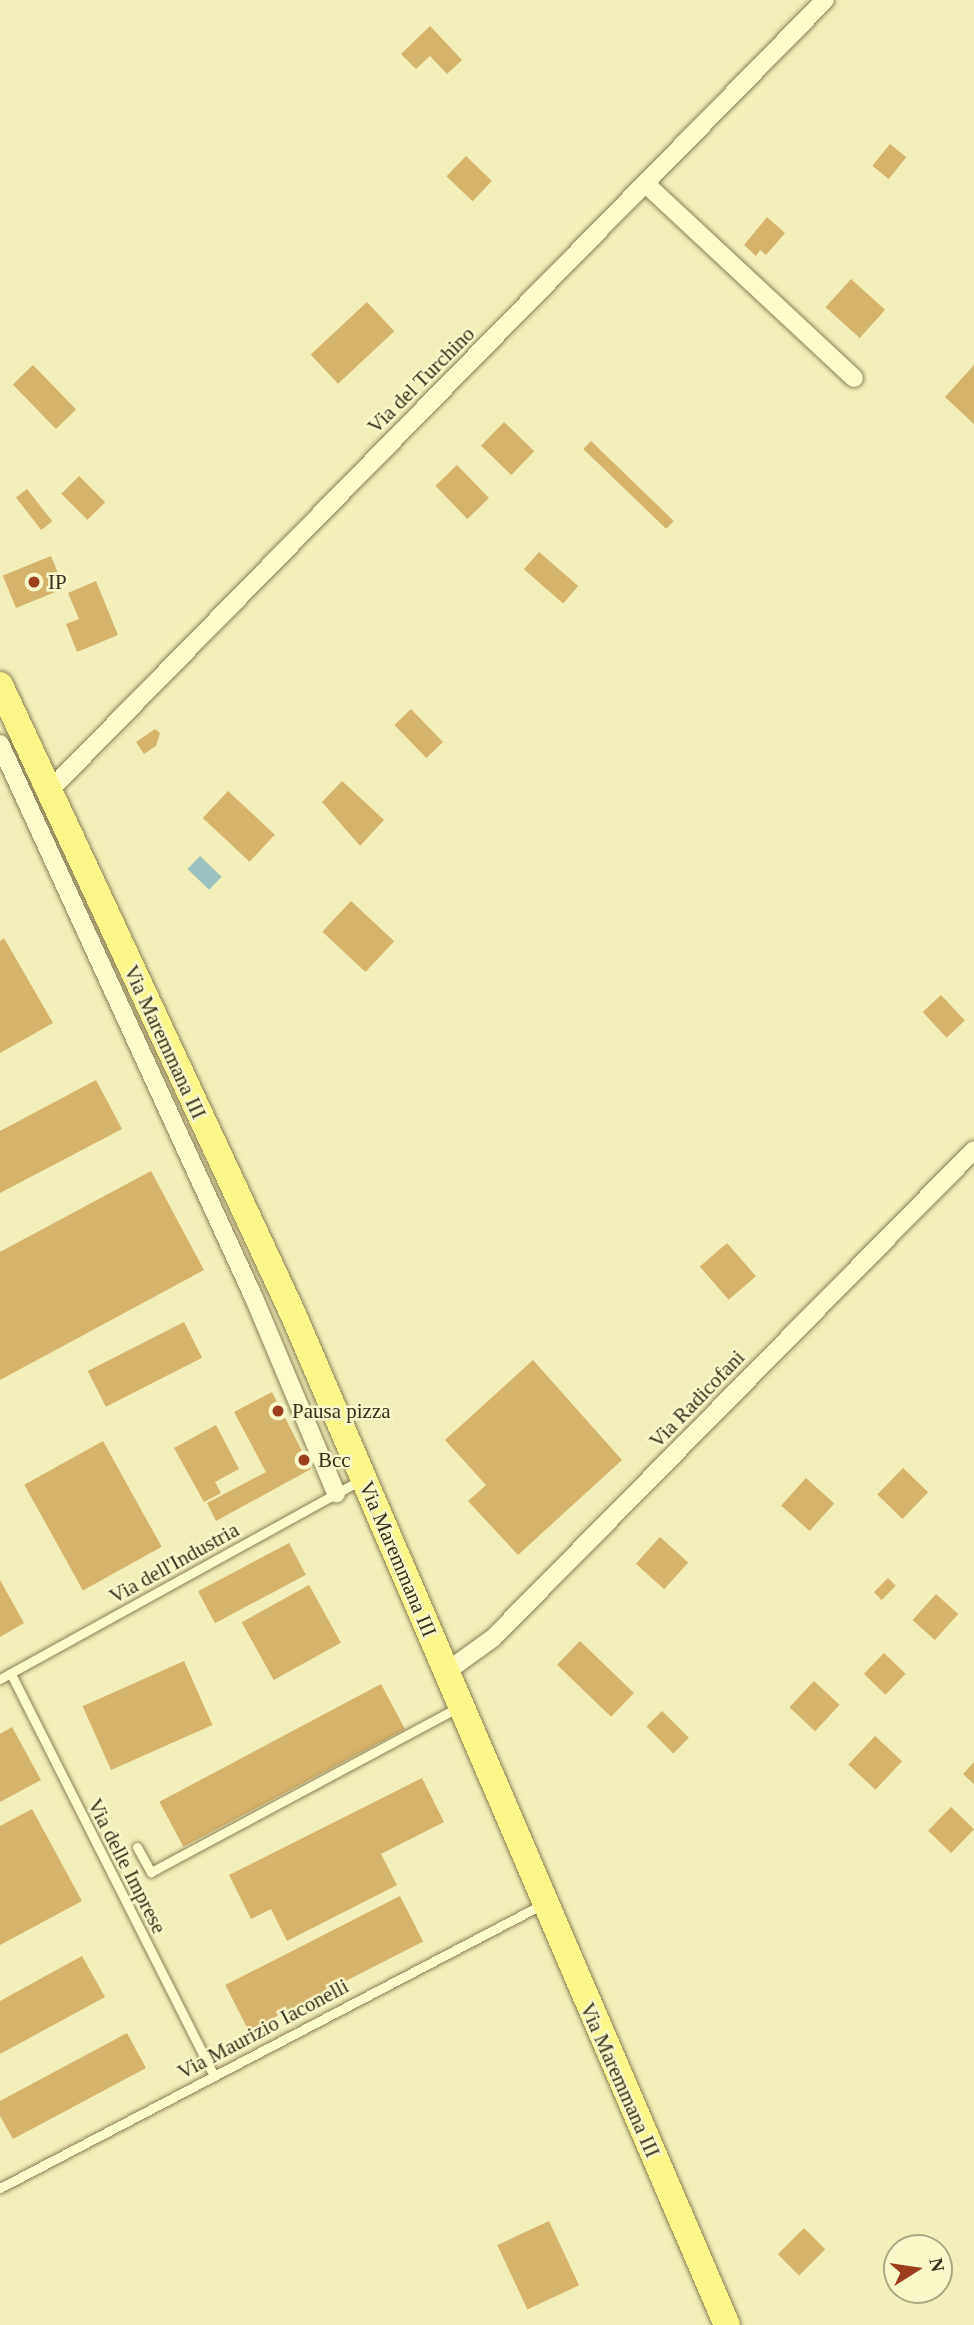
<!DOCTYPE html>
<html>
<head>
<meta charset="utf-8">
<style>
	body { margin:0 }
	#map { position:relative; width:974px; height:2325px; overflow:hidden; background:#f2f0b8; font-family:"Times New Roman",serif }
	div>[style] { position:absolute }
	.water>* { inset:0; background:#9dc1c0; transform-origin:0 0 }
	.building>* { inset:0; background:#d4b36a; transform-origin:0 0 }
	.roads { filter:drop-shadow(0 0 2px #897e52) drop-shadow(0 0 2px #897e52) }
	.lane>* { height:9px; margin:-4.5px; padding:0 4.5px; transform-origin:4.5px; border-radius:4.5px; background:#fcfbcb }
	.street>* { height:18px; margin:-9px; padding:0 9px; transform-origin:9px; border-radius:9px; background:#fcfbcb }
	.primary>* { height:26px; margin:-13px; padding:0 13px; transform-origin:13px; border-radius:13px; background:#fbf78a }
	.dots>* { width:19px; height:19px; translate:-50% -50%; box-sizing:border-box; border:4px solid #f9f8c8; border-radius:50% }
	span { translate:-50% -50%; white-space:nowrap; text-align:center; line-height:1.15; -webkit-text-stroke:5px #f9f8c8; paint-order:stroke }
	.street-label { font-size:21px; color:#362f19 }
	.poi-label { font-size:21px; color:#362f19 }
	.left { translate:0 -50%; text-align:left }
	.north { position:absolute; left:883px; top:2234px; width:70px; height:70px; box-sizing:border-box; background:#f9f8c8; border:2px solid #aba882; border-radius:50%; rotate:78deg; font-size:19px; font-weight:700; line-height:28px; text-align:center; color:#362f19 }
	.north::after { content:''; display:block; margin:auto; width:24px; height:32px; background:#9d3f1c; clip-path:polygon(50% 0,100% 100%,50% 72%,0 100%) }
</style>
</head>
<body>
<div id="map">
	<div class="water">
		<div style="left:200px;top:856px;width:30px;height:18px;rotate:44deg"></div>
	</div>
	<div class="building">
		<div style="clip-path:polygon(430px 26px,462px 60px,447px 74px,430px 56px,416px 69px,401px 54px)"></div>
		<div style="left:890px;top:144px;width:21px;height:28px;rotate:39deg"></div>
		<div style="left:466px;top:156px;width:36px;height:28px;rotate:44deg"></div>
		<div style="clip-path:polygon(767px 217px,785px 233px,766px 255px,760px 250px,756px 256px,744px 245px)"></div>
		<div style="left:851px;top:279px;width:46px;height:38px;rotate:42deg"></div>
		<div style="left:367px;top:302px;width:40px;height:77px;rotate:47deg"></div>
		<div style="left:33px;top:365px;width:62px;height:28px;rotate:46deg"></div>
		<div style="clip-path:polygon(974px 365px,974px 424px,945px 397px)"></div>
		<div style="left:504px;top:422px;width:42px;height:33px;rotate:44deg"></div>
		<div style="left:591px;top:441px;width:115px;height:11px;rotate:44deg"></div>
		<div style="left:457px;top:465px;width:46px;height:30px;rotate:46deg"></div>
		<div style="left:79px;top:476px;width:37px;height:25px;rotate:45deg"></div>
		<div style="left:27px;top:489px;width:41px;height:14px;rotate:52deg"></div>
		<div style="left:539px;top:552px;width:52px;height:23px;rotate:41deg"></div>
		<div style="left:51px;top:556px;width:35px;height:52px;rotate:68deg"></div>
		<div style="clip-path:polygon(96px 581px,118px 635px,77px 652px,66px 624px,79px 619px,68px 593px)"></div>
		<div style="left:411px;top:709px;width:46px;height:23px;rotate:46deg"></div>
		<div style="clip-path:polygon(155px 729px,160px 733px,156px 746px,144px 754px,136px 742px)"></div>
		<div style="clip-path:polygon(342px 781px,384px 820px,360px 846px,322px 802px)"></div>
		<div style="left:228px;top:791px;width:64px;height:37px;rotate:43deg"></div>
		<div style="left:351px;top:901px;width:59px;height:42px;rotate:43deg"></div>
		<div style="clip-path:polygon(4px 938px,53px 1023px,0 1053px,0 941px)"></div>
		<div style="left:941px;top:995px;width:35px;height:25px;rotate:47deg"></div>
		<div style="clip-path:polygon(96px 1080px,122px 1129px,0 1193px,0 1131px)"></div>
		<div style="clip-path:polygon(151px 1171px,204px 1270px,0 1380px,0 1252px)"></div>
		<div style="left:727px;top:1243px;width:44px;height:36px;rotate:49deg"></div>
		<div style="left:184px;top:1322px;width:40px;height:108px;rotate:63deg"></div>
		<div style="clip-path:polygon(533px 1360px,622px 1460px,518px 1555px,468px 1501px,486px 1485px,445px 1440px)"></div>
		<div style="clip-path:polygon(272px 1392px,311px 1469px,216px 1521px,207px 1503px,266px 1472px,234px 1412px)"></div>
		<div style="clip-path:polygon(216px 1425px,239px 1469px,215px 1482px,221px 1493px,204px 1502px,174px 1448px)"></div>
		<div style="left:103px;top:1441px;width:121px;height:90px;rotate:61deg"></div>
		<div style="left:903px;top:1468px;width:35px;height:37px;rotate:44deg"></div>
		<div style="left:806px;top:1478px;width:38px;height:37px;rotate:42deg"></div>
		<div style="left:660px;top:1537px;width:38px;height:36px;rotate:42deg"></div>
		<div style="left:289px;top:1543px;width:36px;height:103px;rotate:62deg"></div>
		<div style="left:888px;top:1578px;width:11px;height:20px;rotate:45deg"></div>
		<div style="clip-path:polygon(0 1580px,24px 1623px,0 1637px)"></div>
		<div style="left:309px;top:1585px;width:66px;height:77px;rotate:61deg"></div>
		<div style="left:936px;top:1594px;width:30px;height:35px;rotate:42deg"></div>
		<div style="left:580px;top:1641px;width:75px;height:33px;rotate:44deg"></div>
		<div style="left:884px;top:1653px;width:30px;height:29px;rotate:44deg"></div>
		<div style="left:184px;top:1661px;width:70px;height:111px;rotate:66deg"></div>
		<div style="left:814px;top:1681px;width:35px;height:36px;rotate:43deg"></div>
		<div style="left:381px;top:1684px;width:51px;height:251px;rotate:62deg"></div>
		<div style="left:662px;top:1711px;width:38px;height:22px;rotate:45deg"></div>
		<div style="clip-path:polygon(12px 1727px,41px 1780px,0 1802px,0 1734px)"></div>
		<div style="left:875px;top:1736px;width:37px;height:39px;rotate:43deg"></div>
		<div style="clip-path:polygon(974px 1762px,974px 1784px,963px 1774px)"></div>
		<div style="clip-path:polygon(422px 1778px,444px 1822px,381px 1854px,397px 1885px,287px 1941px,271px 1909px,251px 1919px,229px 1875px)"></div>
		<div style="left:951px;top:1807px;width:32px;height:33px;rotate:44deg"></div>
		<div style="clip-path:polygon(32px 1809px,82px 1901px,0 1945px,0 1826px)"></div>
		<div style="left:400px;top:1896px;width:51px;height:196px;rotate:63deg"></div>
		<div style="clip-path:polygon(82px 1956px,105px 1997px,0 2054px,0 2001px)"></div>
		<div style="clip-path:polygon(127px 2033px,146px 2068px,13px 2139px,0 2116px,0 2101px)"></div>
		<div style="left:549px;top:2221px;width:71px;height:57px;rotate:65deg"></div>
		<div style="left:804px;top:2228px;width:30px;height:37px;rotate:45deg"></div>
	</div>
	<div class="roads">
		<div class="lane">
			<div style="left:11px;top:1674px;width:448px;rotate:63.2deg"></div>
			<div style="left:0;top:1679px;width:411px;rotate:-28.9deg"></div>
			<div style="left:137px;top:1847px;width:29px;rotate:61deg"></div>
			<div style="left:151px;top:1872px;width:349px;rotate:-28.2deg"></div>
			<div style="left:0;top:2188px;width:613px;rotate:-27.61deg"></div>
		</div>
		<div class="street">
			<div style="left:647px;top:185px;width:283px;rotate:43deg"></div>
			<div style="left:0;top:744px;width:609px;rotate:65.37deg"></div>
			<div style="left:254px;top:1298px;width:212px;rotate:67.2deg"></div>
			<div style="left:49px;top:791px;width:1108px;rotate:-45.55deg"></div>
			<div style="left:446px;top:1672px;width:58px;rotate:-35.9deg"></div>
			<div style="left:493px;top:1638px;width:685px;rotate:-45.41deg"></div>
		</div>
		<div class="primary">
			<div style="left:0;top:685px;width:694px;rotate:65.02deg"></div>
			<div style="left:293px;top:1314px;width:1100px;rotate:66.77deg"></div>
		</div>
	</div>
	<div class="dots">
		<div style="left:34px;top:582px;background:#9d3f1c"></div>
		<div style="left:278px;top:1411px;background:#9d3f1c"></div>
		<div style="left:304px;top:1460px;background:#9d3f1c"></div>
	</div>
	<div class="street-label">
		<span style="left:421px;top:380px;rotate:-45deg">Via del Turchino</span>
		<span style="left:165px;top:1042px;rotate:65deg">Via Maremmana III</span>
		<span style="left:697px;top:1399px;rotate:-46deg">Via Radicofani</span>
		<span style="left:398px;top:1559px;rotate:67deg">Via Maremmana III</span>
		<span style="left:174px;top:1563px;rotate:-29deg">Via dell'Industria</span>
		<span style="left:127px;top:1866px;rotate:63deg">Via delle Imprese</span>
		<span style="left:263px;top:2029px;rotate:-28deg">Via Maurizio Iaconelli</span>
		<span style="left:620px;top:2080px;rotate:66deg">Via Maremmana III</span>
	</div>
	<div class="poi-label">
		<span class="left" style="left:48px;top:582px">IP</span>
		<span class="left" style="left:292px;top:1411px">Pausa pizza</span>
		<span class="left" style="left:318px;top:1460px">Bcc</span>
	</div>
	<div class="north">N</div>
</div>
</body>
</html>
